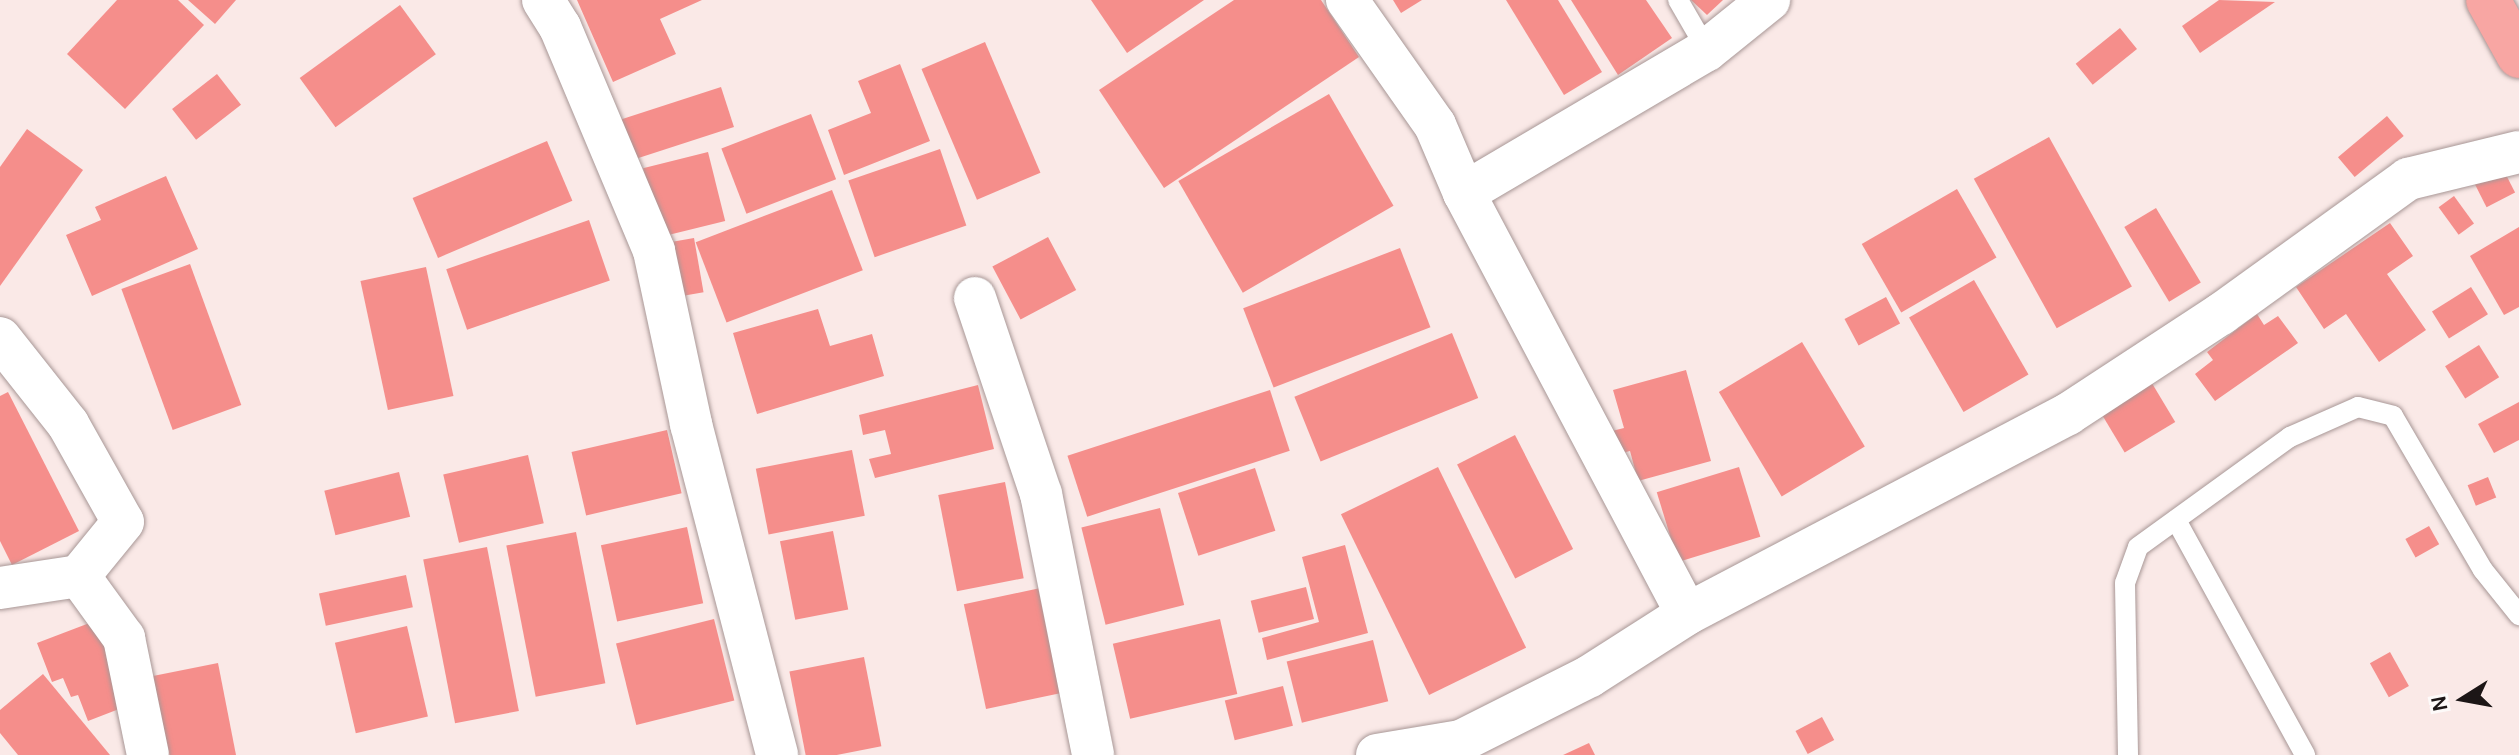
<!DOCTYPE html>
<html>
<head>
<meta charset="utf-8">
<style>
	body { margin:0 }
	#map { position:relative; width:2519px; height:755px; overflow:hidden; background:#fae9e7; font-family:Karla,sans-serif }
	div>[style] { position:absolute }
	.building>* { inset:0; background:#f58e8b; transform-origin:0 0 }
	.roads { filter:drop-shadow(0 0 2px #a89796) drop-shadow(0 0 2px #a89796) }
	.service>* { height:20px; margin:-10px; padding:0 10px; transform-origin:10px; border-radius:10px; background:#fff }
	.minor>* { height:42px; margin:-21px; padding:0 21px; transform-origin:21px; border-radius:21px; background:#fff }
	.trunk>* { height:44px; margin:-22px; padding:0 22px; transform-origin:22px; border-radius:22px; background:#f8a6a3 }
	span { translate:-50% -50%; white-space:nowrap; text-align:center; line-height:1.15; -webkit-text-stroke:7px #fdfaf9; paint-order:stroke }
	.north { position:absolute; left:2423px; top:659px; width:80px; height:80px; -webkit-text-stroke:6px #fdfaf9; paint-order:stroke; rotate:259deg; font-size:22px; font-weight:700; line-height:32px; text-align:center; color:#1c1616 }
	.north::after { content:''; display:block; margin:auto; width:28px; height:36px; background:#1c1616; clip-path:polygon(50% 0,100% 100%,50% 72%,0 100%) }
</style>
</head>
<body>
<div id="map">
	<div class="building">
		<div style="clip-path:polygon(117px 0,178px 0,204px 25px,125px 109px,67px 54px)"></div>
		<div style="clip-path:polygon(188px 0,236px 0,215px 24px)"></div>
		<div style="clip-path:polygon(577px 0,702px 0,660px 19px,676px 54px,613px 82px)"></div>
		<div style="clip-path:polygon(1091px 0,1204px 0,1127px 53px)"></div>
		<div style="clip-path:polygon(1234px 0,1321px 0,1359px 57px,1164px 188px,1099px 90px)"></div>
		<div style="clip-path:polygon(1393px 0,1422px 0,1401px 13px)"></div>
		<div style="clip-path:polygon(1506px 0,1558px 0,1602px 72px,1564px 95px)"></div>
		<div style="clip-path:polygon(1571px 0,1646px 0,1672px 38px,1618px 75px)"></div>
		<div style="clip-path:polygon(1691px 0,1723px 0,1707px 15px)"></div>
		<div style="clip-path:polygon(2219px 0,2275px 2px,2200px 53px,2182px 26px)"></div>
		<div style="left:400px;top:5px;width:61px;height:124px;rotate:54deg"></div>
		<div style="left:2120px;top:28px;width:27px;height:57px;rotate:51deg"></div>
		<div style="left:985px;top:42px;width:142px;height:69px;rotate:67deg"></div>
		<div style="clip-path:polygon(900px 64px,930px 141px,844px 175px,828px 130px,871px 113px,858px 81px)"></div>
		<div style="left:217px;top:74px;width:39px;height:57px;rotate:52deg"></div>
		<div style="left:721px;top:87px;width:42px;height:115px;rotate:72deg"></div>
		<div style="left:1329px;top:94px;width:129px;height:174px;rotate:60deg"></div>
		<div style="left:811px;top:114px;width:70px;height:96px;rotate:69deg"></div>
		<div style="left:2387px;top:116px;width:26px;height:64px;rotate:50deg"></div>
		<div style="clip-path:polygon(27px 129px,83px 170px,0 286px,0 167px)"></div>
		<div style="left:2049px;top:137px;width:171px;height:86px;rotate:61deg"></div>
		<div style="left:547px;top:141px;width:65px;height:146px;rotate:67deg"></div>
		<div style="left:940px;top:149px;width:81px;height:97px;rotate:71deg"></div>
		<div style="left:708px;top:152px;width:71px;height:67px;rotate:76deg"></div>
		<div style="left:2501px;top:165px;width:31px;height:32px;rotate:63deg"></div>
		<div style="clip-path:polygon(166px 176px,198px 249px,92px 296px,66px 235px,101px 220px,95px 207px)"></div>
		<div style="left:1957px;top:189px;width:79px;height:110px;rotate:60deg"></div>
		<div style="left:832px;top:190px;width:86px;height:146px;rotate:69deg"></div>
		<div style="left:2454px;top:196px;width:34px;height:19px;rotate:54deg"></div>
		<div style="left:2156px;top:208px;width:87px;height:37px;rotate:59deg"></div>
		<div style="left:589px;top:220px;width:64px;height:151px;rotate:71deg"></div>
		<div style="clip-path:polygon(2390px 223px,2413px 256px,2387px 274px,2426px 330px,2379px 362px,2346px 314px,2324px 329px,2296px 287px)"></div>
		<div style="clip-path:polygon(2519px 227px,2519px 307px,2504px 315px,2470px 256px)"></div>
		<div style="left:1048px;top:237px;width:60px;height:63px;rotate:62deg"></div>
		<div style="left:694px;top:238px;width:55px;height:29px;rotate:80deg"></div>
		<div style="left:1400px;top:248px;width:85px;height:168px;rotate:69deg"></div>
		<div style="left:190px;top:264px;width:150px;height:73px;rotate:70deg"></div>
		<div style="left:426px;top:267px;width:132px;height:67px;rotate:78deg"></div>
		<div style="left:1974px;top:280px;width:109px;height:75px;rotate:60deg"></div>
		<div style="left:2471px;top:287px;width:32px;height:46px;rotate:58deg"></div>
		<div style="left:1886px;top:297px;width:30px;height:47px;rotate:62deg"></div>
		<div style="clip-path:polygon(818px 309px,830px 346px,872px 334px,884px 376px,757px 414px,733px 333px)"></div>
		<div style="clip-path:polygon(2257px 314px,2264px 325px,2278px 316px,2298px 343px,2215px 401px,2195px 374px,2213px 360px,2207px 352px)"></div>
		<div style="left:1452px;top:333px;width:70px;height:170px;rotate:68deg"></div>
		<div style="left:1802px;top:342px;width:122px;height:97px;rotate:59deg"></div>
		<div style="left:2479px;top:345px;width:38px;height:40px;rotate:58deg"></div>
		<div style="clip-path:polygon(1686px 370px,1711px 461px,1638px 481px,1630px 451px,1618px 454px,1612px 431px,1624px 428px,1613px 390px)"></div>
		<div style="left:2150px;top:380px;width:49px;height:59px;rotate:59deg"></div>
		<div style="clip-path:polygon(978px 385px,994px 449px,875px 478px,869px 459px,891px 454px,885px 430px,863px 435px,859px 415px)"></div>
		<div style="left:1270px;top:390px;width:64px;height:213px;rotate:72deg"></div>
		<div style="clip-path:polygon(8px 392px,79px 531px,12px 565px,0 541px,0 396px)"></div>
		<div style="clip-path:polygon(2519px 402px,2519px 440px,2494px 453px,2478px 424px)"></div>
		<div style="left:667px;top:430px;width:65px;height:98px;rotate:77deg"></div>
		<div style="left:1515px;top:435px;width:128px;height:65px;rotate:63deg"></div>
		<div style="left:852px;top:450px;width:67px;height:98px;rotate:79deg"></div>
		<div style="left:528px;top:455px;width:70px;height:87px;rotate:77deg"></div>
		<div style="left:1438px;top:467px;width:201px;height:108px;rotate:64deg"></div>
		<div style="left:1739px;top:467px;width:73px;height:86px;rotate:73deg"></div>
		<div style="left:1255px;top:468px;width:66px;height:81px;rotate:72deg"></div>
		<div style="left:399px;top:472px;width:46px;height:77px;rotate:76deg"></div>
		<div style="left:2488px;top:477px;width:22px;height:22px;rotate:68deg"></div>
		<div style="left:1005px;top:482px;width:98px;height:68px;rotate:79deg"></div>
		<div style="left:1160px;top:508px;width:100px;height:81px;rotate:76deg"></div>
		<div style="left:2429px;top:526px;width:21px;height:27px;rotate:61deg"></div>
		<div style="left:687px;top:527px;width:78px;height:88px;rotate:78deg"></div>
		<div style="left:833px;top:531px;width:80px;height:54px;rotate:79deg"></div>
		<div style="left:576px;top:532px;width:154px;height:71px;rotate:79deg"></div>
		<div style="clip-path:polygon(1345px 545px,1368px 633px,1267px 660px,1262px 638px,1319px 622px,1302px 557px)"></div>
		<div style="left:487px;top:547px;width:167px;height:65px;rotate:79deg"></div>
		<div style="left:406px;top:575px;width:33px;height:89px;rotate:78deg"></div>
		<div style="left:1045px;top:587px;width:107px;height:83px;rotate:78deg"></div>
		<div style="left:1306px;top:587px;width:33px;height:57px;rotate:76deg"></div>
		<div style="clip-path:polygon(100px 619px,132px 704px,88px 721px,78px 695px,71px 697px,63px 678px,52px 682px,37px 643px)"></div>
		<div style="left:714px;top:619px;width:84px;height:101px;rotate:76deg"></div>
		<div style="left:1220px;top:619px;width:77px;height:110px;rotate:77deg"></div>
		<div style="left:407px;top:626px;width:93px;height:74px;rotate:77deg"></div>
		<div style="left:1373px;top:640px;width:63px;height:89px;rotate:76deg"></div>
		<div style="left:2390px;top:652px;width:39px;height:23px;rotate:61deg"></div>
		<div style="left:864px;top:657px;width:91px;height:76px;rotate:79deg"></div>
		<div style="clip-path:polygon(218px 663px,236px 755px,158px 755px,143px 678px)"></div>
		<div style="clip-path:polygon(43px 674px,110px 755px,18px 755px,0 733px,0 710px)"></div>
		<div style="left:1283px;top:686px;width:41px;height:60px;rotate:76deg"></div>
		<div style="left:1822px;top:717px;width:26px;height:30px;rotate:62deg"></div>
		<div style="clip-path:polygon(1589px 743px,1595px 755px,1563px 755px)"></div>
	</div>
	<div class="roads">
		<div class="service">
			<div style="left:1678px;top:0;width:58px;rotate:59.9deg"></div>
			<div style="left:2176px;top:520px;width:268px;rotate:61.2deg"></div>
			<div style="left:2128px;top:755px;width:172px;rotate:-91deg"></div>
			<div style="left:2125px;top:583px;width:38px;rotate:-70deg"></div>
			<div style="left:2138px;top:547px;width:188px;rotate:-35.9deg"></div>
			<div style="left:2290px;top:437px;width:74px;rotate:-23.8deg"></div>
			<div style="left:2358px;top:407px;width:36px;rotate:14deg"></div>
			<div style="left:2393px;top:416px;width:178px;rotate:59.7deg"></div>
			<div style="left:2483px;top:570px;width:58px;rotate:51.3deg"></div>
		</div>
		<div class="minor">
			<div style="left:543px;top:0;width:32px;rotate:58deg"></div>
			<div style="left:560px;top:27px;width:243px;rotate:67.2deg"></div>
			<div style="left:654px;top:251px;width:177px;rotate:77.9deg"></div>
			<div style="left:691px;top:424px;width:342px;rotate:75.4deg"></div>
			<div style="left:1347px;top:0;width:153px;rotate:54.9deg"></div>
			<div style="left:1435px;top:125px;width:74px;rotate:66.9deg"></div>
			<div style="left:1464px;top:193px;width:476px;rotate:62.1deg"></div>
			<div style="left:1464px;top:193px;width:282px;rotate:-30.5deg"></div>
			<div style="left:1707px;top:50px;width:80px;rotate:-38.9deg"></div>
			<div style="left:975px;top:298px;width:207px;rotate:71.4deg"></div>
			<div style="left:1041px;top:494px;width:266px;rotate:78.7deg"></div>
			<div style="left:0;top:338px;width:110px;rotate:51.7deg"></div>
			<div style="left:68px;top:424px;width:112px;rotate:60.7deg"></div>
			<div style="left:123px;top:522px;width:70px;rotate:129.2deg"></div>
			<div style="left:79px;top:576px;width:80px;rotate:171.4deg"></div>
			<div style="left:79px;top:576px;width:77px;rotate:54deg"></div>
			<div style="left:124px;top:638px;width:119px;rotate:78.4deg"></div>
			<div style="left:1377px;top:755px;width:85px;rotate:-9.5deg"></div>
			<div style="left:1461px;top:741px;width:144px;rotate:-26.7deg"></div>
			<div style="left:1590px;top:676px;width:115px;rotate:-32.6deg"></div>
			<div style="left:1687px;top:614px;width:430px;rotate:-27.7deg"></div>
			<div style="left:2068px;top:414px;width:183px;rotate:-33.2deg"></div>
			<div style="left:2221px;top:314px;width:231px;rotate:-35.8deg"></div>
			<div style="left:2408px;top:179px;width:114px;rotate:-13.7deg"></div>
		</div>
		<div class="trunk">
			<div style="left:2488px;top:0;width:64px;rotate:61deg"></div>
		</div>
	</div>
	<div class="north">N</div>
</div>
</body>
</html>
